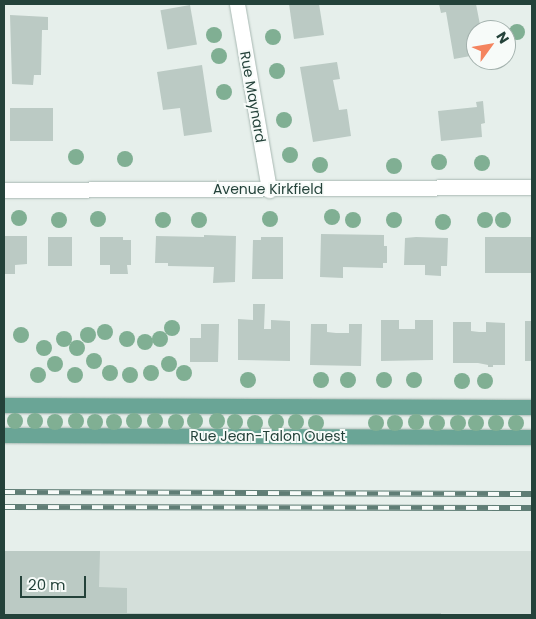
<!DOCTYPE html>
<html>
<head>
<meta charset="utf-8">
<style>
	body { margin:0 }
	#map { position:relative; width:536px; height:619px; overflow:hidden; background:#e6efeb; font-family:Poppins,sans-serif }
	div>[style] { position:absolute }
	.built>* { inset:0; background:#d4dfda; transform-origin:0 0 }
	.building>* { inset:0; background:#bbcac4; transform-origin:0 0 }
	.roads { filter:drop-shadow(0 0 1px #a8b8b2) drop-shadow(0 0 1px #a8b8b2) }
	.minor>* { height:15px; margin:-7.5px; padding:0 7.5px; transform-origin:7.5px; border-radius:7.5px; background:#fff }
	.major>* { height:15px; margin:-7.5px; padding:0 7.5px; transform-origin:7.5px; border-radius:7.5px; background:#6aa596 }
	.rail>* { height:5.5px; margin-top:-2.75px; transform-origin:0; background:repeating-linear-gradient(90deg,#f7fbf9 0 11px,#5f7d75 0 22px); box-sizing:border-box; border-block:1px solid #5f7d75 }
	.trees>* { width:16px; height:16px; margin:-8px; border-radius:50%; background:#80af93 }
	span { translate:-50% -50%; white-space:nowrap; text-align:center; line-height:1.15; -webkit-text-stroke:4px #f7fbf9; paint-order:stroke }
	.street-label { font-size:14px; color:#24423a }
	.frame { position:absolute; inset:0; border:5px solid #24423a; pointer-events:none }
	.north { position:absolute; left:466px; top:20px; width:50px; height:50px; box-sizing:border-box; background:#f7fbf9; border:1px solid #a3b1ad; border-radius:50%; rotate:58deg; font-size:14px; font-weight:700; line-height:20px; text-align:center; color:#24423a }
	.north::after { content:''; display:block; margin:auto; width:18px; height:22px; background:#f4845f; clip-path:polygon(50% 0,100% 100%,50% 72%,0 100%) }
	.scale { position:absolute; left:20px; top:576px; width:66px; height:22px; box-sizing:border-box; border:2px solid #24423a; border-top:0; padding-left:6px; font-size:15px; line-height:18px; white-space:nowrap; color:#24423a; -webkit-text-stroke:4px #f7fbf9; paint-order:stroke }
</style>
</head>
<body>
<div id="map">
	<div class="built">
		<div style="left:4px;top:551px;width:528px;height:64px"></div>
	</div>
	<div class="building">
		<div style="clip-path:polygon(289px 4px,319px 4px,324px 35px,294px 39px)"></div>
		<div style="clip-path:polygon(439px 4px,476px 4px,481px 30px,476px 30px,476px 55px,454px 59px,446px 12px,441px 13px)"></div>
		<div style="left:190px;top:5px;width:40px;height:30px;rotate:80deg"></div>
		<div style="clip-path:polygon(10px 15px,48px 17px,48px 30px,42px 30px,41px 75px,34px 75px,33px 85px,12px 84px)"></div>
		<div style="clip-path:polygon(337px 62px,340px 79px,333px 80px,339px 110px,347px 109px,351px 136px,313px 142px,300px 67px)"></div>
		<div style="clip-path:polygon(202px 65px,212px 132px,184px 136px,180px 108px,163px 110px,157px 72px)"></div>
		<div style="clip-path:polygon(483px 101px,485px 123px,481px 124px,482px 137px,441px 141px,438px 111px,477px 107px,476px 102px)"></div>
		<div style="left:10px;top:108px;width:43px;height:33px"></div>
		<div style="clip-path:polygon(321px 234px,384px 235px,384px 246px,387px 246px,387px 263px,383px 263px,383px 268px,343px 267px,343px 278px,320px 277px)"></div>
		<div style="clip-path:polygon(204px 235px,236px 236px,235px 282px,213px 283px,214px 267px,168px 266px,168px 263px,155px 263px,156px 236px,204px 237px)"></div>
		<div style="clip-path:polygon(5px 236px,27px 236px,27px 264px,15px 265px,15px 274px,4px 274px)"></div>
		<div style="left:48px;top:237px;width:24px;height:29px"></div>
		<div style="clip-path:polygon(100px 237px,123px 237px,123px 240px,131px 240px,131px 265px,127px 265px,128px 274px,110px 274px,110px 265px,100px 265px)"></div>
		<div style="clip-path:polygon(261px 237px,283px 237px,283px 279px,252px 279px,253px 240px,261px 240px)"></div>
		<div style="clip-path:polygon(416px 237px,448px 238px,447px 266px,441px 266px,441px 276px,425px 275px,425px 265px,404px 265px,405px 238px)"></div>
		<div style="left:485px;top:237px;width:47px;height:36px"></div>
		<div style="clip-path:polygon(253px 304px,265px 304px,264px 329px,271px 329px,271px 320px,290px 321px,290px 361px,238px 360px,238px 319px,253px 320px)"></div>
		<div style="clip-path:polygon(381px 320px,399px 320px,399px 329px,415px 329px,415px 320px,433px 320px,433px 360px,381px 361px)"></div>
		<div style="left:525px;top:321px;width:7px;height:40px"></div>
		<div style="clip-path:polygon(453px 322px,471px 322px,471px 331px,479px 332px,486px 332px,486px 322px,505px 323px,505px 365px,493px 365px,493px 367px,488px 367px,488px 365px,478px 363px,453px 363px)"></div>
		<div style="clip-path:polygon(201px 324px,219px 324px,218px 362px,190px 362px,190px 338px,201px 338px)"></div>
		<div style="clip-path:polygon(311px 324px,327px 324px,327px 332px,336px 333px,349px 333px,349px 324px,362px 324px,361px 366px,310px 365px)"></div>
		<div style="clip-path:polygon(4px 551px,100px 551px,99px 587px,127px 588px,127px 613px,441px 613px,441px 615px,4px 615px)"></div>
	</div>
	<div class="roads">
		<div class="minor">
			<div style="left:237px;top:4px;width:189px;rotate:80.2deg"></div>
			<div style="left:4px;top:190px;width:528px;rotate:-0.33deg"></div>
		</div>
		<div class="major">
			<div style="left:4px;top:405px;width:528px;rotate:0.22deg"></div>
			<div style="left:4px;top:435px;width:528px;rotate:0.22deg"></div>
		</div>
	</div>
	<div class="rail">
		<div style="left:4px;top:492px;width:528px;rotate:0.22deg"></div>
		<div style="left:4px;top:507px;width:528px;rotate:0.11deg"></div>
	</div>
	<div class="trees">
		<div style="left:517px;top:32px"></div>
		<div style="left:214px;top:35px"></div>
		<div style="left:273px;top:37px"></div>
		<div style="left:219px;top:56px"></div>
		<div style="left:277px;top:71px"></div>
		<div style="left:224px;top:92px"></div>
		<div style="left:284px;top:120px"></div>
		<div style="left:290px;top:155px"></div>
		<div style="left:76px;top:157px"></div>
		<div style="left:125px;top:159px"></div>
		<div style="left:439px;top:162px"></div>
		<div style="left:482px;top:163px"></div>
		<div style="left:320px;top:165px"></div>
		<div style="left:394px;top:166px"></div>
		<div style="left:332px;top:217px"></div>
		<div style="left:19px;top:218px"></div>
		<div style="left:98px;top:219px"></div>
		<div style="left:270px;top:219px"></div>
		<div style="left:59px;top:220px"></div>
		<div style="left:163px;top:220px"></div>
		<div style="left:199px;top:220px"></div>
		<div style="left:353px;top:220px"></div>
		<div style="left:394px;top:220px"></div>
		<div style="left:485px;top:220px"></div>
		<div style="left:503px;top:220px"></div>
		<div style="left:443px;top:222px"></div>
		<div style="left:172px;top:328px"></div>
		<div style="left:105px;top:332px"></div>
		<div style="left:21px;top:335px"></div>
		<div style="left:88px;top:335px"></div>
		<div style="left:64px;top:339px"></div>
		<div style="left:127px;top:339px"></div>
		<div style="left:160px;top:339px"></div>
		<div style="left:145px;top:342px"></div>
		<div style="left:44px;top:348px"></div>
		<div style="left:77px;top:348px"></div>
		<div style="left:94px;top:361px"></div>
		<div style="left:55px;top:364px"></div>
		<div style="left:169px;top:364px"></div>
		<div style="left:110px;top:373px"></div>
		<div style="left:151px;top:373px"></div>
		<div style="left:184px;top:373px"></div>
		<div style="left:38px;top:375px"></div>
		<div style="left:75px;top:375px"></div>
		<div style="left:130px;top:375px"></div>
		<div style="left:248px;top:380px"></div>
		<div style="left:321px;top:380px"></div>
		<div style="left:348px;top:380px"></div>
		<div style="left:384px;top:380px"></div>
		<div style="left:414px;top:380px"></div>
		<div style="left:462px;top:381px"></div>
		<div style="left:485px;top:381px"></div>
		<div style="left:15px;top:421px"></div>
		<div style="left:35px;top:421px"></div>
		<div style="left:76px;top:421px"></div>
		<div style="left:134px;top:421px"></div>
		<div style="left:155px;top:421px"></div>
		<div style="left:195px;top:421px"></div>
		<div style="left:217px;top:421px"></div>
		<div style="left:55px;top:422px"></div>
		<div style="left:95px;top:422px"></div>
		<div style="left:114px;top:422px"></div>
		<div style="left:176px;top:422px"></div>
		<div style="left:235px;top:422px"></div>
		<div style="left:276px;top:422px"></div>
		<div style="left:296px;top:422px"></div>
		<div style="left:416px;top:422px"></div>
		<div style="left:255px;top:423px"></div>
		<div style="left:316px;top:423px"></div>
		<div style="left:376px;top:423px"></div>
		<div style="left:395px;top:423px"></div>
		<div style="left:437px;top:423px"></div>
		<div style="left:458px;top:423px"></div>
		<div style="left:476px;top:423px"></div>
		<div style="left:496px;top:423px"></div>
		<div style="left:516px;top:423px"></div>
	</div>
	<div class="street-label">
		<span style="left:253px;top:97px;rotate:80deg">Rue Maynard</span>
		<span style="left:268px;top:189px">Avenue Kirkfield</span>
		<span style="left:268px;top:436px">Rue Jean-Talon Ouest</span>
	</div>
	<div class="frame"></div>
	<div class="north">N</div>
	<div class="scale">20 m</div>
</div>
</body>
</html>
